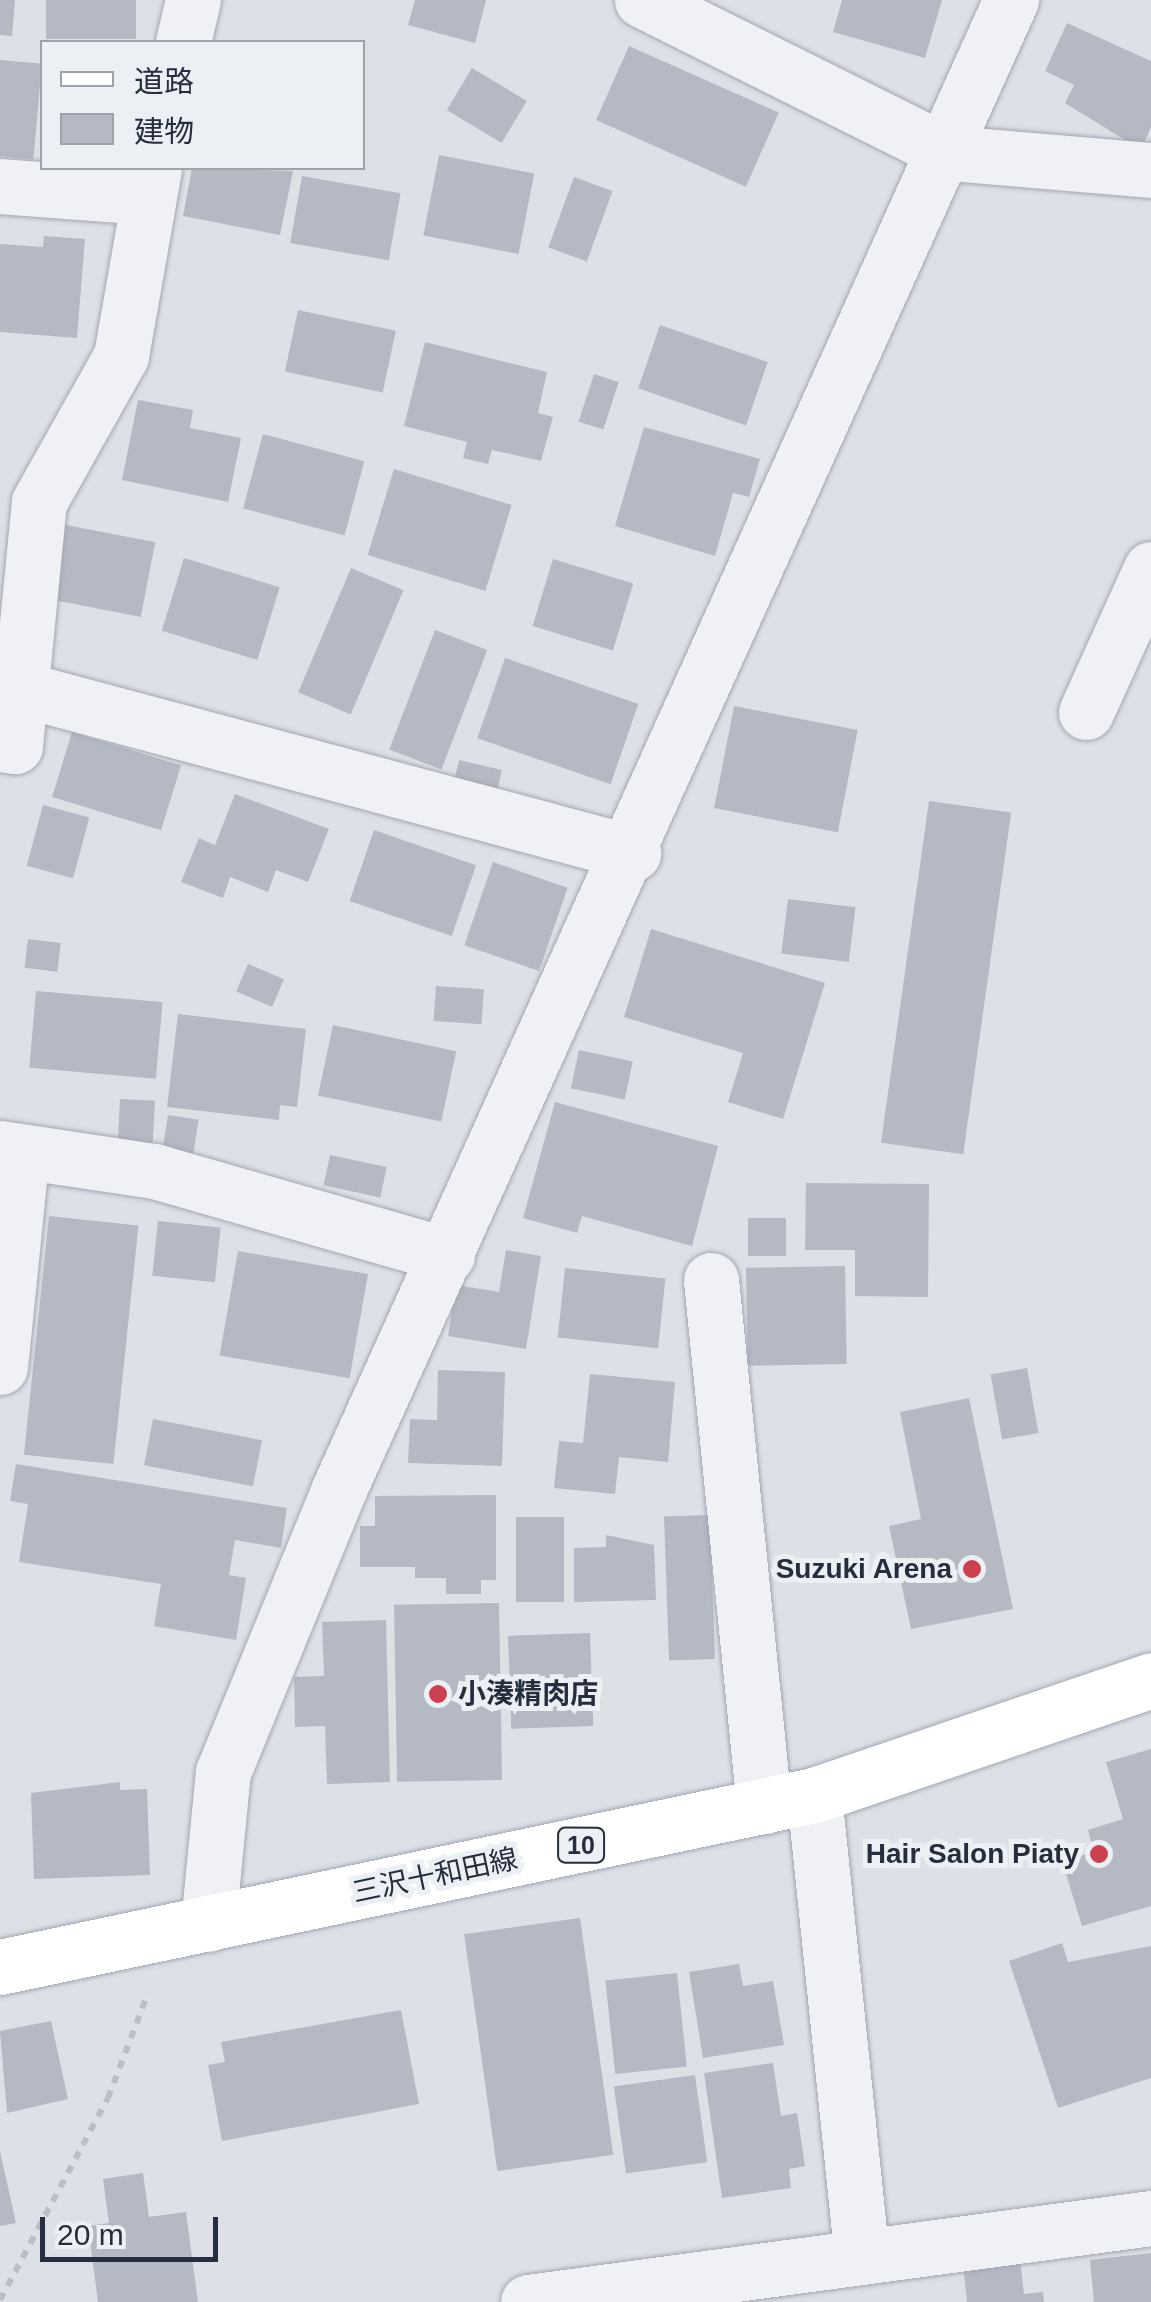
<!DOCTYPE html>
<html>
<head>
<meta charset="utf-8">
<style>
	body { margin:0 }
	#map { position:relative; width:1151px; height:2302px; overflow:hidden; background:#dde0e7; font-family:Arial,"Noto Sans JP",sans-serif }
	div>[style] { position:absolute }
	.building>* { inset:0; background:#b4b9c3; transform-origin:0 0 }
	.path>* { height:6px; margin-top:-3px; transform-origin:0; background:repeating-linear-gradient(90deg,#bbbec5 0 8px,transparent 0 16px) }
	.roads { filter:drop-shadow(0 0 2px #a2a7b1) drop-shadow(0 0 2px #a2a7b1) }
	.minor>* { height:55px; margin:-27.5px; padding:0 27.5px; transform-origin:27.5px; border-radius:27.5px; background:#eff1f5 }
	.major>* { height:55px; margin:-27.5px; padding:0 27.5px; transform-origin:27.5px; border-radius:27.5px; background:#fff }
	.dots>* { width:28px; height:28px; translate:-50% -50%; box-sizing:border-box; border:5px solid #eceff4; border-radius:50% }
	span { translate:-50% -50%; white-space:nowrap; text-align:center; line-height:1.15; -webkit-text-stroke:10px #eceff4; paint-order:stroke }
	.shield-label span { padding:2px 8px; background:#eceff4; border:2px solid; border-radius:8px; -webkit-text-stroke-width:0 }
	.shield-label { font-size:25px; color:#262e3d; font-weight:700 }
	.poi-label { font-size:28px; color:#262e3d; font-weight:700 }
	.right { translate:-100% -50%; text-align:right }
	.left { translate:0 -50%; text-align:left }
	.street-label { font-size:28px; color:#262e3d }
	.legend { position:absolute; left:40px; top:40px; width:325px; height:130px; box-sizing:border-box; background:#eceff4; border:2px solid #9da2ab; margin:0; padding:12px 18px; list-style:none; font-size:30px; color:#262e3d }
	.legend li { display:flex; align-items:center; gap:20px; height:50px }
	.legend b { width:50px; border:2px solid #9da2ab }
	.scale { position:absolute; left:40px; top:2217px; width:178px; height:45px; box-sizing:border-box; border:5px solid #262e3d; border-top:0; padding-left:12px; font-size:30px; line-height:35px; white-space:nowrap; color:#262e3d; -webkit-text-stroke:8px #eceff4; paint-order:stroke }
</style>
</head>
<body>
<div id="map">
	<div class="building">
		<div style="clip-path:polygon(0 0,15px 0,12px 36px,0 35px)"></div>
		<div style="left:46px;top:0;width:90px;height:39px"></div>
		<div style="clip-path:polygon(415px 0,486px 0,475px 43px,408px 25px)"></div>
		<div style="clip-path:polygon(842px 0,942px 0,925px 58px,833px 32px)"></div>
		<div style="clip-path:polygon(1067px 23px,1151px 61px,1151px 127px,1141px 150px,1065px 103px,1074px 85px,1045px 71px)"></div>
		<div style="left:629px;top:46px;width:164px;height:81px;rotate:24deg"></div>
		<div style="left:0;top:60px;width:42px;height:96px;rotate:5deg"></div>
		<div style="left:472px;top:68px;width:64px;height:49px;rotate:31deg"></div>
		<div style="left:439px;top:155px;width:97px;height:82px;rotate:11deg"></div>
		<div style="clip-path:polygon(192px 168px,293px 171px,280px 235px,183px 216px)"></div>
		<div style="left:302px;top:176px;width:100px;height:68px;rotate:10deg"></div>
		<div style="left:574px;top:177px;width:41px;height:75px;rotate:20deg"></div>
		<div style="clip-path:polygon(44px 236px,85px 239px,77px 338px,0 332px,0 244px,43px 247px)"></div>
		<div style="left:298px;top:310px;width:100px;height:63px;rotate:12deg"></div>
		<div style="left:660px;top:325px;width:114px;height:67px;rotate:19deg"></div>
		<div style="clip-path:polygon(425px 342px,547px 372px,538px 413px,553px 417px,541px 461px,492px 450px,488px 464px,463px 458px,467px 442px,404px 426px)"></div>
		<div style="left:594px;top:374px;width:26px;height:50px;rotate:18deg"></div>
		<div style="clip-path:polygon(138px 400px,193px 410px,190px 428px,241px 438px,228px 502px,122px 480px)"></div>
		<div style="clip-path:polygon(644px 427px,760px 459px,749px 497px,733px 493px,715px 556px,615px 526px)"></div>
		<div style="left:263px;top:434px;width:105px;height:77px;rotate:15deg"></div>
		<div style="left:394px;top:469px;width:123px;height:90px;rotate:17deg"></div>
		<div style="left:61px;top:524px;width:96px;height:76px;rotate:11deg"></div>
		<div style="left:184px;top:558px;width:100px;height:76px;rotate:17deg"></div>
		<div style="left:553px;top:559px;width:84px;height:70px;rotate:17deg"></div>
		<div style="left:351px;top:568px;width:57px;height:135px;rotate:23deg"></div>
		<div style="left:435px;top:630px;width:56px;height:128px;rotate:21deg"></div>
		<div style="left:505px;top:658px;width:141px;height:85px;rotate:19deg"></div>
		<div style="left:734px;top:706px;width:126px;height:104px;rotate:11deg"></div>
		<div style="left:72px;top:732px;width:114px;height:68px;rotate:17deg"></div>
		<div style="left:459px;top:760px;width:44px;height:33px;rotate:13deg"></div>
		<div style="clip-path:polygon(235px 794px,329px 829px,308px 882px,276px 870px,268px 892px,230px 877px,223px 898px,181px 882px,199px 838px,215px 845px)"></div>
		<div style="left:929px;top:801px;width:83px;height:345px;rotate:8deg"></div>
		<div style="left:43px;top:805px;width:48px;height:63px;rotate:15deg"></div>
		<div style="left:374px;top:830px;width:108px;height:75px;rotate:19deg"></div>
		<div style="left:493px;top:862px;width:79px;height:88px;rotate:19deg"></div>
		<div style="left:788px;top:899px;width:68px;height:55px;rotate:7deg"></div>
		<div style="clip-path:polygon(651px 929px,825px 983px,783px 1119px,728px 1102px,743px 1053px,624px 1017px)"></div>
		<div style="left:28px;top:939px;width:33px;height:29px;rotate:7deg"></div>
		<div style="left:248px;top:964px;width:39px;height:30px;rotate:23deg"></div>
		<div style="left:436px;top:986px;width:48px;height:35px;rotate:4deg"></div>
		<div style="left:36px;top:991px;width:127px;height:77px;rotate:5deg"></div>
		<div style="clip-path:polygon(178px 1014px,306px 1029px,297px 1107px,280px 1105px,279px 1120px,167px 1107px)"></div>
		<div style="left:333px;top:1025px;width:126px;height:72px;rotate:12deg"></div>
		<div style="left:579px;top:1050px;width:55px;height:39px;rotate:12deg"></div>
		<div style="left:120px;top:1099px;width:35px;height:51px;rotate:3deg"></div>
		<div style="clip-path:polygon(555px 1102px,718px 1146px,692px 1246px,582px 1216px,577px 1233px,523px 1218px)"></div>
		<div style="left:168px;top:1115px;width:31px;height:36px;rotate:9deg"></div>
		<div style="left:330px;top:1155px;width:58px;height:31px;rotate:12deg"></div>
		<div style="clip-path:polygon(806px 1183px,929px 1184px,928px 1297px,855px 1296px,855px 1250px,805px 1250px)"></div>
		<div style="left:49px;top:1216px;width:90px;height:240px;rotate:6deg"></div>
		<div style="left:748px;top:1218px;width:38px;height:38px"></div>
		<div style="left:158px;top:1221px;width:63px;height:55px;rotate:6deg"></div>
		<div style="clip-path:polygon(506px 1250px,541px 1256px,526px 1349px,448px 1336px,456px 1285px,499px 1292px)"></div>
		<div style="left:238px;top:1251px;width:132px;height:106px;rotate:10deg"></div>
		<div style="left:845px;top:1266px;width:98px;height:99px;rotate:89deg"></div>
		<div style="left:565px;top:1268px;width:101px;height:70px;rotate:6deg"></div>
		<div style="left:1027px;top:1368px;width:66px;height:37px;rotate:80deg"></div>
		<div style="clip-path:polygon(438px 1370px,505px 1372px,502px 1466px,408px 1463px,410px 1419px,437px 1420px)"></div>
		<div style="clip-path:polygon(590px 1374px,675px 1382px,668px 1462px,619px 1457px,615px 1494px,554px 1488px,559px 1441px,583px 1443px)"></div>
		<div style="clip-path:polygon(969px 1398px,1013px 1609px,911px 1629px,889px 1526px,921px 1519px,900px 1412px)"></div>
		<div style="left:153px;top:1419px;width:111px;height:47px;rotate:11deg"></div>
		<div style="clip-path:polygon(16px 1464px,287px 1508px,281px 1548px,235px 1540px,229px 1575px,246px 1578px,236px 1640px,154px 1626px,161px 1584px,19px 1562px,28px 1504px,10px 1501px)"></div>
		<div style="clip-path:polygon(496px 1495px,496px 1580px,481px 1580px,481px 1594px,446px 1594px,446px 1578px,415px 1578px,415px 1567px,360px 1567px,360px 1526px,375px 1526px,375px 1496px)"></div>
		<div style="left:710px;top:1515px;width:144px;height:46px;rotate:88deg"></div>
		<div style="left:516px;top:1517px;width:48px;height:85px"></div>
		<div style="clip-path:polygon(606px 1535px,654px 1545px,656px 1600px,574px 1602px,574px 1548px,606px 1547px)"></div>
		<div style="left:499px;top:1603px;width:177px;height:105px;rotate:89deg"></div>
		<div style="clip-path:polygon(386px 1620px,390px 1782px,327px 1784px,325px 1726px,295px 1727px,294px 1677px,324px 1676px,322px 1622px)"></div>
		<div style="left:590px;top:1633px;width:93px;height:82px;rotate:88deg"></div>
		<div style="clip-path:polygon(1151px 1749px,1151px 1906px,1082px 1926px,1062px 1861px,1094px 1852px,1088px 1830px,1123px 1819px,1106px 1762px)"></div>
		<div style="clip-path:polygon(120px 1782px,120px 1790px,147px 1789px,150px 1875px,34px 1879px,31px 1793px)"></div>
		<div style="left:580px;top:1918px;width:239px;height:117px;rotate:82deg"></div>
		<div style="clip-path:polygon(1062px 1943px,1068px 1962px,1151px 1946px,1151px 2078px,1058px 2108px,1009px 1961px)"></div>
		<div style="clip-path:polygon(739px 1964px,743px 1986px,773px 1981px,784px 2045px,703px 2058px,689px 1972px)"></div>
		<div style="left:677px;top:1973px;width:94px;height:72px;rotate:84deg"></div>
		<div style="clip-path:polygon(401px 2010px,419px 2104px,222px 2141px,208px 2065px,225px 2062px,221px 2042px)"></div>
		<div style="clip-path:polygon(51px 2021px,68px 2099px,7px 2113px,0 2031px)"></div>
		<div style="clip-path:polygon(773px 2063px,781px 2116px,797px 2113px,805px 2166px,789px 2169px,791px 2188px,722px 2198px,704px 2073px)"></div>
		<div style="left:695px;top:2075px;width:88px;height:82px;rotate:82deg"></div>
		<div style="clip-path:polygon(0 2151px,16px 2223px,0 2226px)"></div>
		<div style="clip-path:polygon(143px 2173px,149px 2217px,186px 2212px,198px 2302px,98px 2302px,88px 2226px,109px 2223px,103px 2179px)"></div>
		<div style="clip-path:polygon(1151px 2253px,1151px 2302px,1094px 2302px,1090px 2260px)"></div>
		<div style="clip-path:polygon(1020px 2259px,1024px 2294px,1043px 2292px,1044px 2302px,967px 2302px,963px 2265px)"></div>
	</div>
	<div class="path">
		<div style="left:0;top:2300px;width:229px;rotate:-61.9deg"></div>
		<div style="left:108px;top:2098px;width:112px;rotate:-69.1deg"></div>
	</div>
	<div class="roads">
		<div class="minor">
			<div style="left:642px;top:0;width:343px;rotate:26.5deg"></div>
			<div style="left:949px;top:153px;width:203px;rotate:4.8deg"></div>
			<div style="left:183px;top:42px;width:43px;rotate:-76.6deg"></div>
			<div style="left:0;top:186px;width:147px;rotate:4.3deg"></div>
			<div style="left:21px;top:689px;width:634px;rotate:15deg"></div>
			<div style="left:1086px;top:712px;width:157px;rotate:-65.6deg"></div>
			<div style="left:0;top:744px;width:15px;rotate:8deg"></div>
			<div style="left:15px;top:746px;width:245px;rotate:-84.4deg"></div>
			<div style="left:39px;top:502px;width:167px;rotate:-60.7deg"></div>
			<div style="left:121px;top:356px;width:191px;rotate:-80deg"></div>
			<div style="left:0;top:1148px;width:156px;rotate:8.5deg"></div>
			<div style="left:154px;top:1171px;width:305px;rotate:16deg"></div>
			<div style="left:711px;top:1280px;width:529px;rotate:84.25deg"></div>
			<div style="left:0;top:1367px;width:216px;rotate:-84.2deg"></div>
			<div style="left:814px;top:1795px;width:463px;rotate:84.1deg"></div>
			<div style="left:208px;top:1924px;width:153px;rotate:-84.4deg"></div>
			<div style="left:223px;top:1772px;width:306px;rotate:-67.7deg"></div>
			<div style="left:339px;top:1489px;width:1634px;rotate:-65.71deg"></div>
			<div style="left:528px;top:2302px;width:629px;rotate:-7.68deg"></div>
		</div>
		<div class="major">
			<div style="left:0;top:1967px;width:832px;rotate:-11.93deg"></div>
			<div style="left:814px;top:1795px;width:356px;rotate:-18.8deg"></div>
		</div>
	</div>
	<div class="dots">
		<div style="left:972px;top:1569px;background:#cc4150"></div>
		<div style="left:438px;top:1694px;background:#cc4150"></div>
		<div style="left:1099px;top:1854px;background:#cc4150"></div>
	</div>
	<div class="shield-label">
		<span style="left:581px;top:1845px">10</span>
	</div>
	<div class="poi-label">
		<span class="right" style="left:952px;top:1569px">Suzuki Arena</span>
		<span class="left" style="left:458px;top:1694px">小湊精肉店</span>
		<span class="right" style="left:1079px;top:1854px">Hair Salon Piaty</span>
	</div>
	<div class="street-label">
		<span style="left:435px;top:1876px;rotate:-12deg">三沢十和田線</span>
	</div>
	<ul class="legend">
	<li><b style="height:12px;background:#fff"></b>道路</li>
	<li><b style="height:28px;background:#b4b9c3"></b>建物</li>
	</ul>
	<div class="scale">20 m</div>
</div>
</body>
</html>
